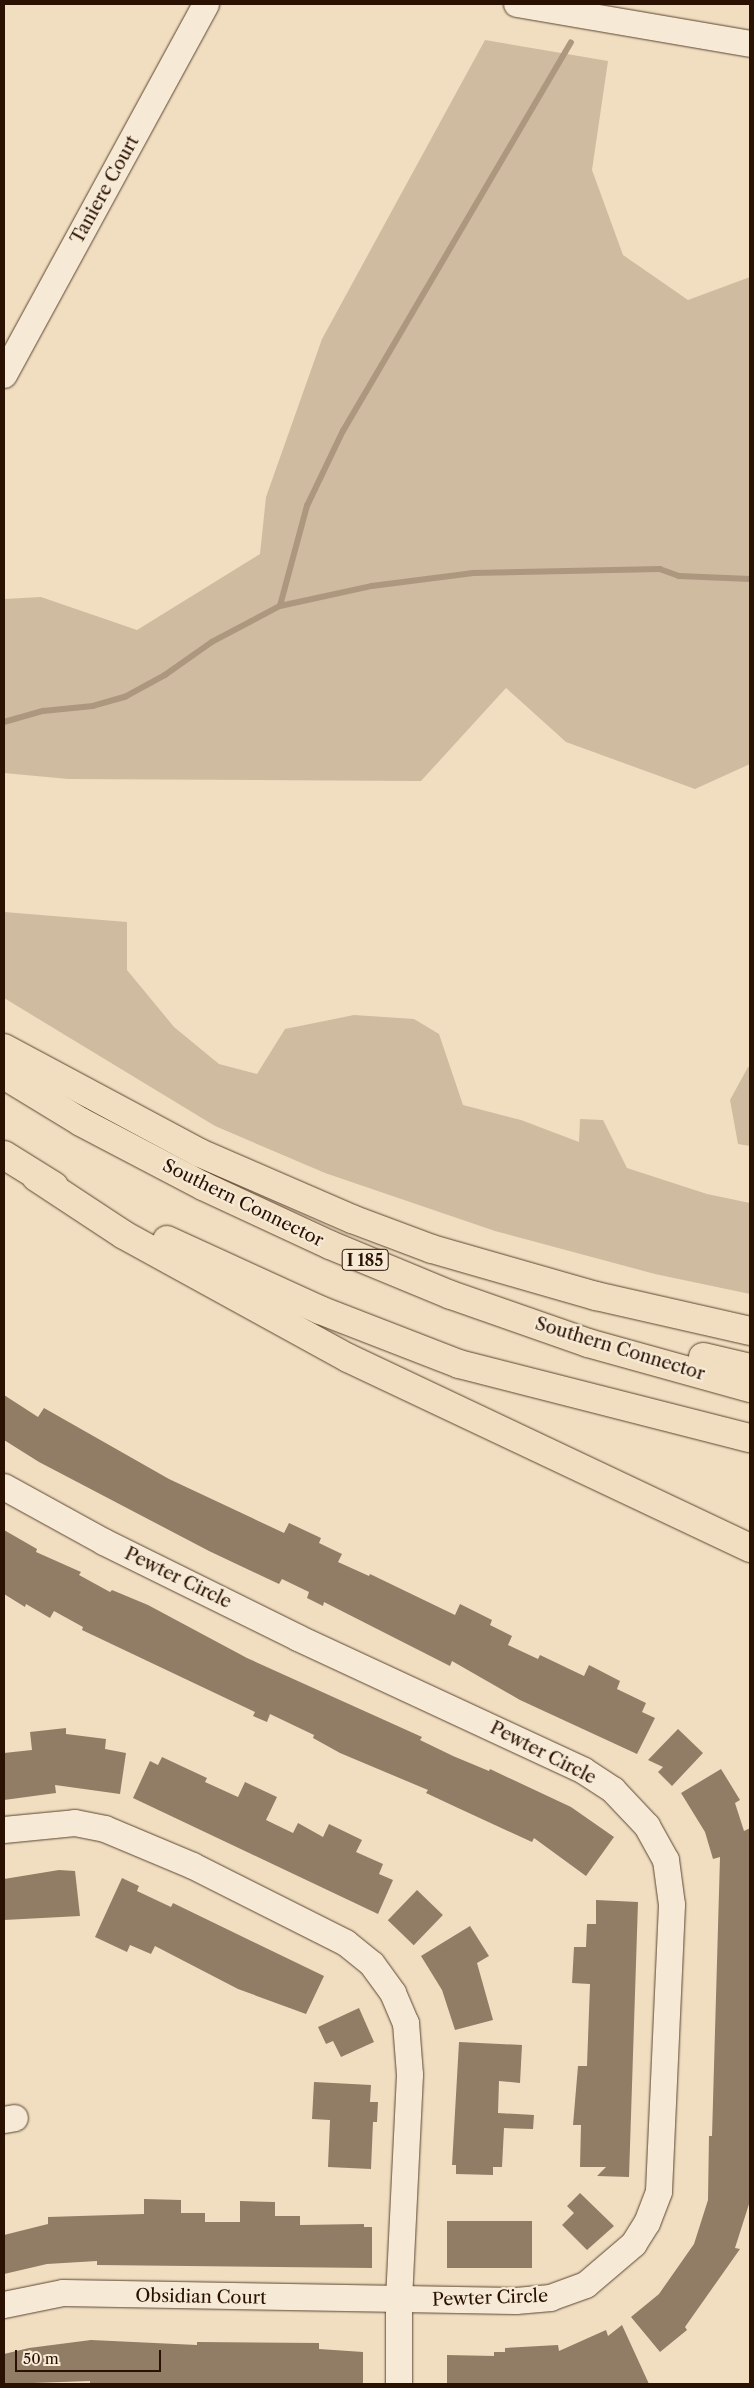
<!DOCTYPE html>
<html>
<head>
<meta charset="utf-8">
<style>
	body { margin:0 }
	#map { position:relative; width:754px; height:2388px; overflow:hidden; background:#f1dec0; font-family:"Libre Caslon Text",serif }
	div>[style] { position:absolute }
	.green>* { inset:0; background:#cfbba0 }
	.stream>* { height:5.5px; margin:-2.75px; padding:0 2.75px; transform-origin:2.75px; border-radius:2.75px; background:#ad987f }
	.building>* { inset:0; background:#917c65; transform-origin:0 0 }
	.roads { filter:drop-shadow(0 0 1px #5c4432) drop-shadow(0 0 1px #5c4432) }
	.minor>* { height:26px; margin:-13px; padding:0 13px; transform-origin:13px; border-radius:13px; background:#f6ead6 }
	.highway>* { height:28px; margin:-14px; padding:0 14px; transform-origin:14px; border-radius:14px; background:#f1dec0 }
	span { translate:-50% -50%; white-space:nowrap; text-align:center; line-height:1.15; -webkit-text-stroke:4.5px #f6ead6; paint-order:stroke }
	.shield-label span { padding:1px 4px; background:#f6ead6; border:1px solid; border-radius:4px; -webkit-text-stroke-width:0 }
	.shield-label { font-size:16px; color:#2a1102; font-weight:700 }
	.street-label { font-size:18px; color:#2a1102 }
	.frame { position:absolute; inset:0; border:5px solid #2a1102; pointer-events:none }
	.scale { position:absolute; left:15px; top:2350px; width:146px; height:22px; box-sizing:border-box; border:2px solid #2a1102; border-top:0; padding-left:6px; font-size:15px; line-height:18px; white-space:nowrap; color:#2a1102; -webkit-text-stroke:4px #f6ead6; paint-order:stroke }
</style>
</head>
<body>
<div id="map">
	<div class="green">
		<div style="clip-path:polygon(485px 40px,608px 61px,592px 170px,623px 255px,688px 300px,750px 277px,750px 764px,695px 789px,566px 742px,506px 688px,421px 781px,68px 779px,4px 773px,4px 599px,41px 597px,137px 630px,260px 554px,266px 497px,322px 339px)"></div>
		<div style="clip-path:polygon(4px 912px,127px 922px,127px 970px,174px 1027px,219px 1064px,257px 1074px,285px 1029px,354px 1015px,414px 1019px,439px 1034px,463px 1105px,521px 1120px,579px 1142px,580px 1119px,603px 1120px,627px 1168px,707px 1194px,750px 1203px,750px 1294px,655px 1274px,495px 1231px,325px 1173px,215px 1126px,4px 998px)"></div>
		<div style="clip-path:polygon(748px 1067px,750px 1067px,750px 1146px,738px 1144px,730px 1100px)"></div>
	</div>
	<div class="stream">
		<div style="left:280px;top:606px;width:104px;rotate:-74.9deg"></div>
		<div style="left:307px;top:506px;width:83px;rotate:-64.4deg"></div>
		<div style="left:343px;top:431px;width:450px;rotate:-59.6deg"></div>
		<div style="left:4px;top:722px;width:41px;rotate:-15.8deg"></div>
		<div style="left:43px;top:711px;width:50px;rotate:-5.7deg"></div>
		<div style="left:93px;top:706px;width:33px;rotate:-16deg"></div>
		<div style="left:125px;top:697px;width:46px;rotate:-28.8deg"></div>
		<div style="left:165px;top:675px;width:57px;rotate:-35.1deg"></div>
		<div style="left:212px;top:642px;width:77px;rotate:-27.9deg"></div>
		<div style="left:280px;top:606px;width:94px;rotate:-12.3deg"></div>
		<div style="left:372px;top:586px;width:102px;rotate:-7.3deg"></div>
		<div style="left:473px;top:573px;width:187px;rotate:-1.2deg"></div>
		<div style="left:660px;top:569px;width:20px;rotate:20deg"></div>
		<div style="left:679px;top:576px;width:71px;rotate:2.4deg"></div>
	</div>
	<div class="building">
		<div style="clip-path:polygon(4px 1395px,38px 1417px,44px 1408px,169px 1479px,284px 1533px,289px 1523px,321px 1538px,319px 1543px,342px 1554px,338px 1562px,369px 1576px,370px 1574px,455px 1615px,460px 1604px,492px 1620px,490px 1625px,512px 1636px,508px 1645px,538px 1659px,540px 1655px,584px 1676px,589px 1665px,620px 1681px,617px 1689px,646px 1703px,642px 1712px,655px 1718px,637px 1754px,520px 1700px,452px 1661px,450px 1666px,324px 1602px,323px 1606px,307px 1598px,309px 1592px,282px 1579px,279px 1584px,209px 1551px,39px 1462px,4px 1440px)"></div>
		<div style="clip-path:polygon(4px 1530px,37px 1549px,36px 1552px,81px 1572px,79px 1575px,110px 1592px,112px 1590px,148px 1605px,247px 1658px,422px 1737px,420px 1740px,453px 1756px,489px 1771px,490px 1769px,571px 1807px,614px 1837px,586px 1876px,534px 1838px,532px 1842px,458px 1808px,426px 1793px,428px 1790px,340px 1753px,313px 1738px,314px 1735px,270px 1714px,267px 1722px,253px 1716px,255px 1712px,82px 1630px,83px 1627px,54px 1611px,50px 1618px,26px 1604px,25px 1607px,4px 1594px)"></div>
		<div style="clip-path:polygon(66px 1728px,66px 1734px,106px 1739px,105px 1749px,126px 1753px,120px 1794px,55px 1785px,56px 1793px,4px 1800px,4px 1753px,32px 1750px,30px 1732px)"></div>
		<div style="clip-path:polygon(678px 1729px,703px 1753px,672px 1786px,658px 1772px,663px 1767px,648px 1760px)"></div>
		<div style="clip-path:polygon(162px 1757px,207px 1778px,205px 1782px,238px 1797px,245px 1782px,277px 1797px,266px 1820px,293px 1833px,298px 1823px,323px 1837px,329px 1824px,362px 1840px,356px 1852px,383px 1864px,379px 1874px,393px 1880px,378px 1914px,133px 1798px,150px 1761px,158px 1765px)"></div>
		<div style="clip-path:polygon(721px 1769px,740px 1800px,735px 1803px,744px 1831px,750px 1828px,750px 2201px,735px 2248px,740px 2249px,685px 2327px,687px 2330px,660px 2352px,631px 2317px,659px 2294px,694px 2244px,708px 2200px,709px 2136px,712px 2136px,720px 1857px,713px 1859px,705px 1832px,681px 1793px)"></div>
		<div style="clip-path:polygon(59px 1870px,75px 1871px,80px 1916px,4px 1920px,4px 1879px)"></div>
		<div style="clip-path:polygon(122px 1878px,139px 1886px,137px 1891px,171px 1907px,173px 1903px,324px 1976px,306px 2014px,238px 1989px,155px 1946px,151px 1954px,130px 1945px,127px 1952px,95px 1937px)"></div>
		<div style="left:417px;top:1890px;width:36px;height:42px;rotate:44deg"></div>
		<div style="clip-path:polygon(596px 1900px,638px 1902px,629px 2177px,597px 2176px,606px 2167px,580px 2167px,581px 2125px,573px 2125px,578px 2066px,587px 2066px,590px 1984px,572px 1983px,574px 1947px,586px 1947px,587px 1924px,596px 1924px)"></div>
		<div style="clip-path:polygon(470px 1926px,489px 1956px,477px 1963px,493px 2020px,455px 2030px,442px 1990px,421px 1956px)"></div>
		<div style="clip-path:polygon(359px 2008px,374px 2042px,341px 2057px,333px 2041px,326px 2044px,318px 2027px)"></div>
		<div style="clip-path:polygon(459px 2042px,522px 2045px,520px 2083px,499px 2081px,498px 2113px,534px 2115px,533px 2129px,504px 2128px,502px 2167px,493px 2167px,493px 2175px,456px 2174px,456px 2165px,452px 2165px)"></div>
		<div style="clip-path:polygon(314px 2082px,371px 2085px,370px 2102px,378px 2102px,377px 2122px,373px 2122px,371px 2169px,328px 2167px,330px 2120px,312px 2119px)"></div>
		<div style="clip-path:polygon(580px 2193px,614px 2226px,587px 2250px,562px 2225px,574px 2213px,567px 2206px)"></div>
		<div style="clip-path:polygon(144px 2199px,181px 2200px,181px 2213px,205px 2213px,205px 2222px,240px 2222px,240px 2201px,275px 2202px,275px 2216px,300px 2216px,300px 2225px,364px 2224px,364px 2227px,372px 2227px,372px 2268px,97px 2265px,97px 2261px,47px 2264px,4px 2274px,4px 2235px,48px 2224px,48px 2217px,144px 2214px)"></div>
		<div style="left:532px;top:2221px;width:47px;height:85px;rotate:90deg"></div>
		<div style="clip-path:polygon(622px 2325px,649px 2384px,447px 2384px,447px 2355px,494px 2356px,494px 2352px,505px 2352px,505px 2348px,558px 2345px,559px 2351px,606px 2330px,608px 2336px)"></div>
		<div style="clip-path:polygon(91px 2340px,197px 2345px,197px 2342px,319px 2343px,319px 2349px,363px 2352px,363px 2384px,90px 2384px,90px 2381px,4px 2384px,4px 2354px,29px 2348px)"></div>
	</div>
	<div class="roads">
		<div class="minor">
			<div style="left:517px;top:4px;width:236px;rotate:9.7deg"></div>
			<div style="left:4px;top:375px;width:422px;rotate:-61.4deg"></div>
			<div style="left:4px;top:1487px;width:114px;rotate:28.8deg"></div>
			<div style="left:104px;top:1542px;width:216px;rotate:26.3deg"></div>
			<div style="left:298px;top:1638px;width:315px;rotate:24.9deg"></div>
			<div style="left:584px;top:1771px;width:35px;rotate:33deg"></div>
			<div style="left:613px;top:1790px;width:50px;rotate:46.6deg"></div>
			<div style="left:647px;top:1826px;width:39px;rotate:61deg"></div>
			<div style="left:666px;top:1860px;width:45px;rotate:82.4deg"></div>
			<div style="left:672px;top:1905px;width:287px;rotate:92.6deg"></div>
			<div style="left:659px;top:2192px;width:33px;rotate:111deg"></div>
			<div style="left:647px;top:2223px;width:25px;rotate:122deg"></div>
			<div style="left:634px;top:2244px;width:63px;rotate:139.5deg"></div>
			<div style="left:586px;top:2285px;width:37px;rotate:160deg"></div>
			<div style="left:551px;top:2298px;width:35px;rotate:175deg"></div>
			<div style="left:516px;top:2301px;width:453px;rotate:-179deg"></div>
			<div style="left:63px;top:2293px;width:60px;rotate:168.5deg"></div>
			<div style="left:4px;top:1830px;width:71px;rotate:-5.6deg"></div>
			<div style="left:75px;top:1823px;width:31px;rotate:11deg"></div>
			<div style="left:105px;top:1829px;width:95px;rotate:22.8deg"></div>
			<div style="left:193px;top:1866px;width:171px;rotate:26.7deg"></div>
			<div style="left:346px;top:1943px;width:33px;rotate:39deg"></div>
			<div style="left:372px;top:1964px;width:36px;rotate:54deg"></div>
			<div style="left:393px;top:1993px;width:33px;rotate:67deg"></div>
			<div style="left:406px;top:2023px;width:52px;rotate:85.6deg"></div>
			<div style="left:410px;top:2075px;width:226px;rotate:92.8deg"></div>
			<div style="left:399px;top:2301px;width:83px;rotate:90deg"></div>
			<div style="left:4px;top:2120px;width:11px;rotate:-10deg"></div>
		</div>
		<div class="highway">
			<div style="left:4px;top:1048px;width:222px;rotate:28.2deg"></div>
			<div style="left:200px;top:1153px;width:166px;rotate:23.5deg"></div>
			<div style="left:352px;top:1219px;width:85px;rotate:20.6deg"></div>
			<div style="left:432px;top:1249px;width:171px;rotate:16deg"></div>
			<div style="left:596px;top:1296px;width:158px;rotate:12.8deg"></div>
			<div style="left:4px;top:1075px;width:90px;rotate:31.4deg"></div>
			<div style="left:81px;top:1122px;width:138px;rotate:27.7deg"></div>
			<div style="left:203px;top:1186px;width:140px;rotate:24.9deg"></div>
			<div style="left:330px;top:1245px;width:131px;rotate:22.5deg"></div>
			<div style="left:451px;top:1295px;width:145px;rotate:19.3deg"></div>
			<div style="left:588px;top:1343px;width:168px;rotate:15.5deg"></div>
			<div style="left:4px;top:1155px;width:59px;rotate:31.8deg"></div>
			<div style="left:36px;top:1177px;width:105px;rotate:33.4deg"></div>
			<div style="left:124px;top:1235px;width:256px;rotate:28.8deg"></div>
			<div style="left:348px;top:1358px;width:445px;rotate:25.3deg"></div>
			<div style="left:167px;top:1240px;width:168px;rotate:24.6deg"></div>
			<div style="left:320px;top:1310px;width:149px;rotate:21.2deg"></div>
			<div style="left:459px;top:1364px;width:300px;rotate:14.3deg"></div>
			<div style="left:703px;top:1357px;width:48px;rotate:13.2deg"></div>
		</div>
	</div>
	<div class="shield-label">
		<span style="left:365px;top:1260px">I 185</span>
	</div>
	<div class="street-label">
		<span style="left:105px;top:190px;rotate:-61deg">Taniere Court</span>
		<span style="left:243px;top:1203px;rotate:26deg">Southern Connector</span>
		<span style="left:620px;top:1349px;rotate:17deg">Southern Connector</span>
		<span style="left:178px;top:1578px;rotate:26deg">Pewter Circle</span>
		<span style="left:543px;top:1753px;rotate:27deg">Pewter Circle</span>
		<span style="left:201px;top:2297px;rotate:1deg">Obsidian Court</span>
		<span style="left:490px;top:2298px;rotate:-2deg">Pewter Circle</span>
	</div>
	<div class="frame"></div>
	<div class="scale">50 m</div>
</div>
</body>
</html>
